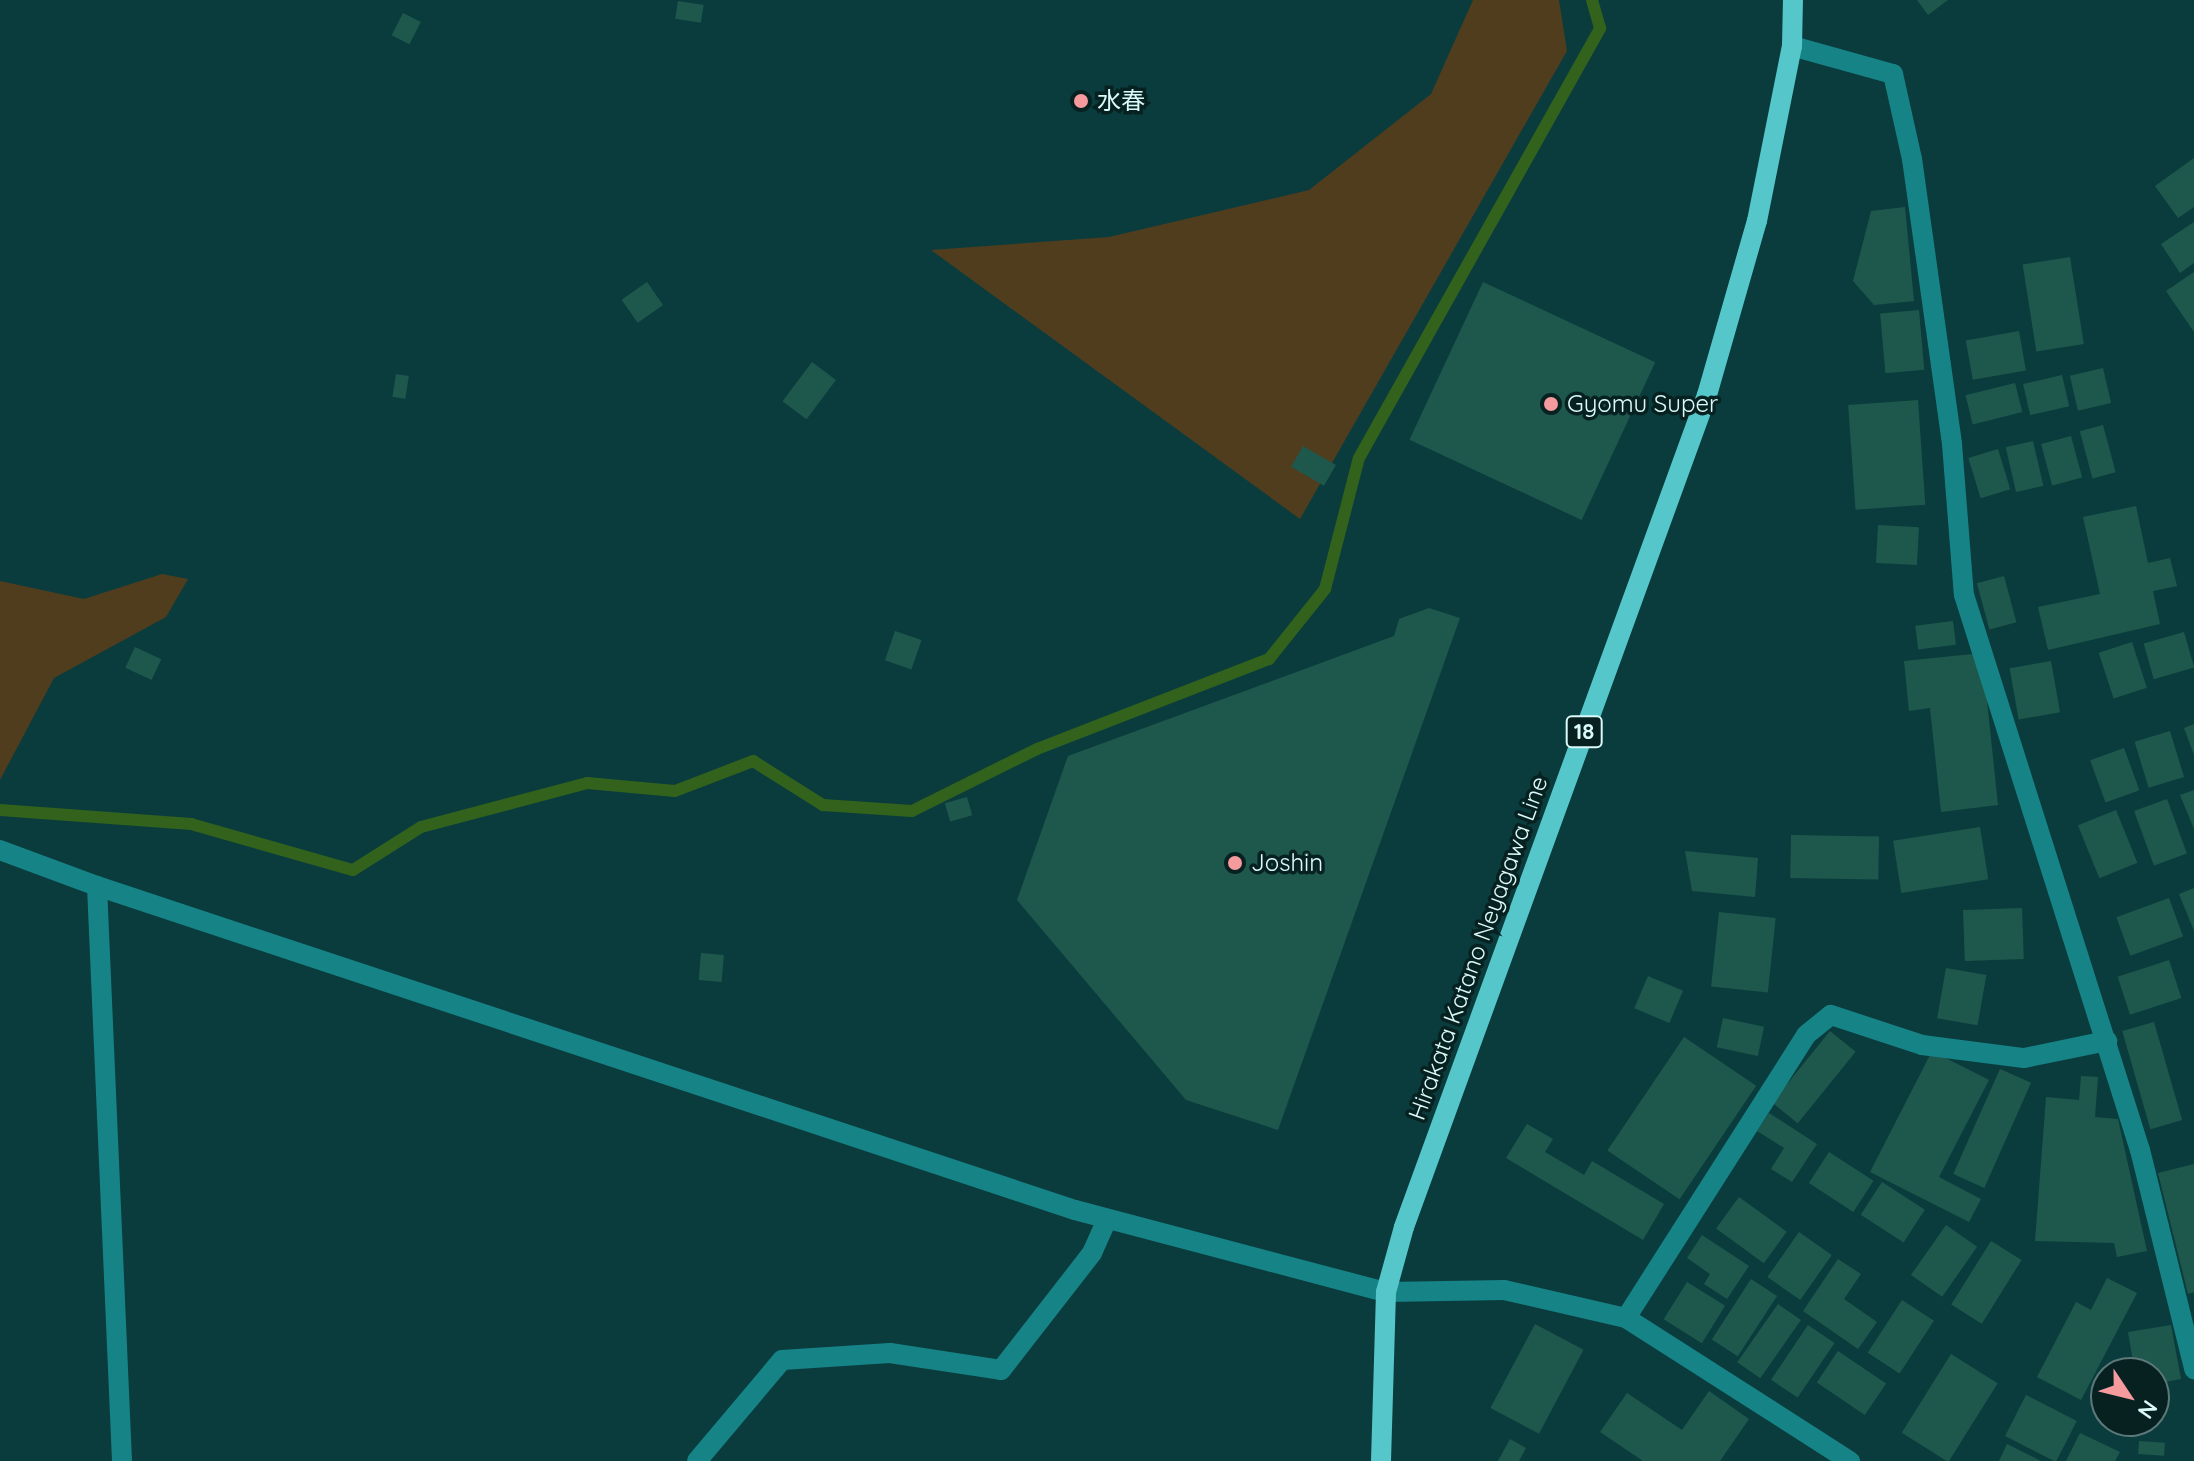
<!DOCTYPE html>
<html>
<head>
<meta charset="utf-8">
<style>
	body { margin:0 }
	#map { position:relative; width:2194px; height:1461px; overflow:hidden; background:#0a3c3d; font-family:Quicksand,"Noto Sans JP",sans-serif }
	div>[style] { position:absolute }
	.green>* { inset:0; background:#503d1d }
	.stream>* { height:12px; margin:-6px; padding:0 6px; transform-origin:6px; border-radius:6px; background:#32621c }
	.building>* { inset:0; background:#1e584c; transform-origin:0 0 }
	.minor>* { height:20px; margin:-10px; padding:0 10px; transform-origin:10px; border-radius:10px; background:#168487 }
	.major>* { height:20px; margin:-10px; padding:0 10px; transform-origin:10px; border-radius:10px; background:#55c7ca }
	.dots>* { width:22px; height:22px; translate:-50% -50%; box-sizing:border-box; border:4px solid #072121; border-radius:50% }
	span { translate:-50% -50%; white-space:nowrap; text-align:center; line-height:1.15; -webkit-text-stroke:7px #072121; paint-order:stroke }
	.shield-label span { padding:2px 6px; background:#072121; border:2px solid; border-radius:6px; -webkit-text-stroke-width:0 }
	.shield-label { font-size:22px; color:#dbfafa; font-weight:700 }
	.poi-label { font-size:24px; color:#dbfafa }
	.left { translate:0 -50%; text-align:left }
	.street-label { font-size:24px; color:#dbfafa }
	.north { position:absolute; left:2090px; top:1357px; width:80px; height:80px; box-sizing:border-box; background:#072121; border:2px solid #5c7878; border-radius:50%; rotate:125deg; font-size:22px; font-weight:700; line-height:32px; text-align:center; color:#dbfafa }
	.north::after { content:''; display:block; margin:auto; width:28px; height:36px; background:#f59b9e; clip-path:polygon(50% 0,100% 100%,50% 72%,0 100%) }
</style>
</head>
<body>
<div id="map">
	<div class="green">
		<div style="clip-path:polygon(1473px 0,1559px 0,1567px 51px,1300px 519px,931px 250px,1109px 237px,1309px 190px,1431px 94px)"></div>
		<div style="clip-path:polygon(162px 574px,188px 579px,166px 617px,54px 678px,0 780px,0 581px,84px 599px)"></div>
	</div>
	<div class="stream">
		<div style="left:0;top:810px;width:192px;rotate:4.2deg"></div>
		<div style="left:191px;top:824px;width:168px;rotate:15.9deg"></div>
		<div style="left:353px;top:870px;width:80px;rotate:-32.3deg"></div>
		<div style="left:421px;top:827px;width:172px;rotate:-14.8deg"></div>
		<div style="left:587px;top:783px;width:88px;rotate:5.2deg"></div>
		<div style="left:675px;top:791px;width:84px;rotate:-21deg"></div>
		<div style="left:753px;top:761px;width:83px;rotate:32.2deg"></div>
		<div style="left:823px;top:805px;width:89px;rotate:3.9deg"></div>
		<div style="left:912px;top:811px;width:140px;rotate:-26.4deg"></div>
		<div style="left:1037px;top:749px;width:249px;rotate:-21.2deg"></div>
		<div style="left:1269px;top:659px;width:90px;rotate:-51.3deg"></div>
		<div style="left:1325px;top:589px;width:135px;rotate:-75.5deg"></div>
		<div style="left:1359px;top:458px;width:493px;rotate:-60.7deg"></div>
		<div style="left:1600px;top:28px;width:29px;rotate:-106deg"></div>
	</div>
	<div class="building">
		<div style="clip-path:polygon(1917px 0,1948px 0,1928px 15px)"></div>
		<div style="left:678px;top:1px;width:26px;height:18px;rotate:9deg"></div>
		<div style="left:403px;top:13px;width:20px;height:25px;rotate:27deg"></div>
		<div style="clip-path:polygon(2194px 158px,2194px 207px,2178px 218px,2155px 186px)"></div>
		<div style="clip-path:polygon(1905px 207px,1914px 301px,1874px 305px,1853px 281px,1871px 211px)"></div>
		<div style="clip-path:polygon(2194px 222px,2194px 263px,2180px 273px,2161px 244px)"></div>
		<div style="left:2070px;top:257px;width:88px;height:48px;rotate:81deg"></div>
		<div style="clip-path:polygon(2194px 272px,2194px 332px,2166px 291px)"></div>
		<div style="left:647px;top:282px;width:28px;height:31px;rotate:55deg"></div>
		<div style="left:1483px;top:282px;width:190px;height:174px;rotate:25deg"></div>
		<div style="left:1919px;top:310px;width:60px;height:39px;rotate:85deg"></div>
		<div style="left:2019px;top:331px;width:40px;height:54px;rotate:80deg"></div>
		<div style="left:812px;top:362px;width:30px;height:49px;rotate:37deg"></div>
		<div style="left:2103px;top:368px;width:36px;height:34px;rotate:77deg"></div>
		<div style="left:396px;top:374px;width:13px;height:23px;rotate:9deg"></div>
		<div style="left:2062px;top:375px;width:32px;height:40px;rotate:77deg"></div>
		<div style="left:2015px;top:383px;width:30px;height:51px;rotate:76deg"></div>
		<div style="left:1918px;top:400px;width:105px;height:70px;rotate:86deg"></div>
		<div style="left:2103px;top:425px;width:49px;height:24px;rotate:75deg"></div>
		<div style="left:2071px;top:436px;width:43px;height:31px;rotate:75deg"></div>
		<div style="left:2033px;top:441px;width:46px;height:28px;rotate:77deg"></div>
		<div style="left:1303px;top:446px;width:38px;height:24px;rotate:30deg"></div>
		<div style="left:1998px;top:449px;width:42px;height:31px;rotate:73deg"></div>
		<div style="clip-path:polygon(2136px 506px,2148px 563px,2170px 558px,2177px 586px,2153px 591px,2160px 624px,2048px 650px,2038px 607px,2100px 594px,2083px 517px)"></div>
		<div style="left:1878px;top:525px;width:41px;height:38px;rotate:3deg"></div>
		<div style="left:2004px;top:576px;width:48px;height:28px;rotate:75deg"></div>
		<div style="clip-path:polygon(1429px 608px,1460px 618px,1278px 1130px,1186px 1100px,1017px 900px,1068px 756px,1394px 636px,1399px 619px)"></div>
		<div style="left:1953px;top:621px;width:24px;height:38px;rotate:83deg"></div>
		<div style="left:895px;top:631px;width:28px;height:31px;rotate:19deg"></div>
		<div style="left:2184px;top:632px;width:37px;height:42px;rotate:74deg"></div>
		<div style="left:2132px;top:642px;width:48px;height:35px;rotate:72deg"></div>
		<div style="left:135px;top:647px;width:29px;height:23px;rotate:25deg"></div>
		<div style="clip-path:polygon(1982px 653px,1998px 805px,1941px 812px,1930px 708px,1909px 711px,1904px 661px)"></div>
		<div style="left:2051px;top:661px;width:52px;height:42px;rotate:80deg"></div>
		<div style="clip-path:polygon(2194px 724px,2194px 755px,2184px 728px)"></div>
		<div style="left:2170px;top:731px;width:48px;height:37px;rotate:73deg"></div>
		<div style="left:2124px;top:748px;width:45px;height:36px;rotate:70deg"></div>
		<div style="clip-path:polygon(2194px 790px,2194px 829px,2180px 795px)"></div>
		<div style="left:967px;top:797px;width:19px;height:23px;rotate:74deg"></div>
		<div style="left:2167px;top:799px;width:58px;height:35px;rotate:70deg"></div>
		<div style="left:2116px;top:810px;width:57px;height:41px;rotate:68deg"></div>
		<div style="left:1980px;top:827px;width:53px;height:88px;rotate:81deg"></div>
		<div style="left:1791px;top:835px;width:88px;height:43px;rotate:1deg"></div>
		<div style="clip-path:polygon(1685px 851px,1758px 858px,1755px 897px,1692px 891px)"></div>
		<div style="clip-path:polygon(2194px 888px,2194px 931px,2179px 894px)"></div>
		<div style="left:2169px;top:898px;width:41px;height:56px;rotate:70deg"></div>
		<div style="left:2022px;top:908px;width:51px;height:59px;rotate:88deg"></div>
		<div style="left:1719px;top:912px;width:57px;height:75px;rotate:6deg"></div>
		<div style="left:701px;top:953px;width:23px;height:27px;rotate:5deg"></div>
		<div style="left:2169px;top:960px;width:40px;height:54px;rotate:72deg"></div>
		<div style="left:1946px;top:968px;width:41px;height:51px;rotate:10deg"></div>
		<div style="left:1648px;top:976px;width:38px;height:35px;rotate:23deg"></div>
		<div style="left:1723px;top:1018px;width:42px;height:30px;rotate:12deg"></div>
		<div style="left:2154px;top:1022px;width:102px;height:33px;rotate:74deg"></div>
		<div style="left:1830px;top:1031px;width:33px;height:92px;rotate:39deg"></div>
		<div style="left:1684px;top:1037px;width:87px;height:137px;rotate:34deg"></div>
		<div style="clip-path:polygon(1932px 1051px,1989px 1080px,1939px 1177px,1981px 1199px,1969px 1222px,1870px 1172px)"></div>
		<div style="left:2000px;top:1069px;width:34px;height:115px;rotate:24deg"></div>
		<div style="clip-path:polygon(2081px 1076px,2098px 1077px,2095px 1117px,2118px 1119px,2147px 1251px,2117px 1257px,2114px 1243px,2035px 1241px,2046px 1097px,2079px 1100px)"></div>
		<div style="clip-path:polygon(1769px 1113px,1817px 1144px,1792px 1182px,1771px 1169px,1784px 1148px,1757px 1131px)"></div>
		<div style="clip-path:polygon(1527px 1124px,1553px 1139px,1545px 1152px,1584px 1175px,1592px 1161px,1664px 1204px,1643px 1240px,1506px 1158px)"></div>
		<div style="left:1829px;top:1152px;width:53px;height:37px;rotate:33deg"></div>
		<div style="clip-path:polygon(2194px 1164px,2194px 1292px,2188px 1294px,2158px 1173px)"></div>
		<div style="left:1882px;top:1182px;width:51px;height:39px;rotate:33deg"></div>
		<div style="left:1739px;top:1197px;width:59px;height:39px;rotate:36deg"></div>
		<div style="left:1946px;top:1225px;width:38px;height:61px;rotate:35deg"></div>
		<div style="left:1799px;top:1232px;width:40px;height:55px;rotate:35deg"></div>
		<div style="clip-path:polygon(1702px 1235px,1749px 1266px,1727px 1299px,1704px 1284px,1710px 1274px,1687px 1258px)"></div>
		<div style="left:1991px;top:1241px;width:36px;height:75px;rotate:32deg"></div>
		<div style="clip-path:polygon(1838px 1259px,1861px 1274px,1844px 1299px,1877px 1322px,1858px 1349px,1803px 1311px)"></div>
		<div style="clip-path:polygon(2107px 1278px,2137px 1293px,2081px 1400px,2037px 1377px,2076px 1302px,2091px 1310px)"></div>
		<div style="left:1751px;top:1279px;width:31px;height:72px;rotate:33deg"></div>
		<div style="left:1687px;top:1282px;width:45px;height:44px;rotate:32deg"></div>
		<div style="left:1902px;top:1300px;width:38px;height:63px;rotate:33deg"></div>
		<div style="left:1778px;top:1304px;width:28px;height:71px;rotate:35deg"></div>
		<div style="left:1535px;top:1324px;width:55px;height:95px;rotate:28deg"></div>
		<div style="left:1808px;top:1325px;width:32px;height:66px;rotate:34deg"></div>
		<div style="clip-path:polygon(2171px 1325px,2181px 1379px,2154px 1384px,2154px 1373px,2135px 1373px,2128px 1332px)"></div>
		<div style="left:1838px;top:1351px;width:58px;height:38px;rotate:34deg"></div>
		<div style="left:1951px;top:1354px;width:55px;height:93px;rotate:32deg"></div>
		<div style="clip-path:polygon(1709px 1391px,1749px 1419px,1720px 1461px,1643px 1461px,1600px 1432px,1627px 1393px,1682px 1430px)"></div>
		<div style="left:2026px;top:1395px;width:57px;height:46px;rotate:27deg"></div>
		<div style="clip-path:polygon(2080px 1433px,2120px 1452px,2115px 1461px,2066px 1461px)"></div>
		<div style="clip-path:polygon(1510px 1439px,1526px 1448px,1519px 1461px,1498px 1461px)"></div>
		<div style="left:2139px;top:1441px;width:26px;height:13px;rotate:4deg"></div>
		<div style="clip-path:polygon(2007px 1444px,2041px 1461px,1999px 1461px)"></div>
	</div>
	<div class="minor">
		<div style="left:1792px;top:46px;width:105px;rotate:15.5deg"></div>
		<div style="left:1893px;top:74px;width:87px;rotate:77.4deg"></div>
		<div style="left:1912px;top:159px;width:288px;rotate:82deg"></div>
		<div style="left:1952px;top:444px;width:151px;rotate:85.5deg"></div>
		<div style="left:1964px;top:595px;width:582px;rotate:72.41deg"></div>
		<div style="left:2140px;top:1150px;width:226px;rotate:76.1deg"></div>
		<div style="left:0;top:850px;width:103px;rotate:20.4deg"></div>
		<div style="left:97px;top:886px;width:576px;rotate:87.51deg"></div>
		<div style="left:97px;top:886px;width:1030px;rotate:18.33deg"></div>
		<div style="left:1075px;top:1210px;width:322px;rotate:14.8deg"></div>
		<div style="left:1386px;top:1292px;width:118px;rotate:-1deg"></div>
		<div style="left:1504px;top:1290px;width:125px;rotate:12.9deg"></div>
		<div style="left:1626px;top:1318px;width:266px;rotate:32.6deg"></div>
		<div style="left:1626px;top:1318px;width:335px;rotate:-57.5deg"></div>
		<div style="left:1806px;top:1035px;width:32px;rotate:-39deg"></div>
		<div style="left:1831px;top:1015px;width:96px;rotate:18.2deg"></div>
		<div style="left:1922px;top:1045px;width:103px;rotate:7.3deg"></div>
		<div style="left:2024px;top:1058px;width:85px;rotate:-11.6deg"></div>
		<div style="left:697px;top:1461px;width:132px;rotate:-49.9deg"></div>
		<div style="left:782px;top:1360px;width:108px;rotate:-3.7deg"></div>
		<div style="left:890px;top:1353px;width:112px;rotate:8.7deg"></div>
		<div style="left:1001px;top:1370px;width:148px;rotate:-52.1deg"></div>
		<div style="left:1092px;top:1253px;width:37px;rotate:-66deg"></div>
	</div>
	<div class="major">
		<div style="left:1381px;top:1461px;width:169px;rotate:-88.3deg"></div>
		<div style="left:1386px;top:1292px;width:67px;rotate:-74.5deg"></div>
		<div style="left:1404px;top:1227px;width:885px;rotate:-69.99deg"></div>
		<div style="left:1707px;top:395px;width:181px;rotate:-74deg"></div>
		<div style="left:1757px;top:221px;width:178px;rotate:-78.7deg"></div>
		<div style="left:1792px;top:46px;width:46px;rotate:-88.8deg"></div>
	</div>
	<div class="dots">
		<div style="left:1081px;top:101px;background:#f59b9e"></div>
		<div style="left:1551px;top:404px;background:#f59b9e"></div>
		<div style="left:1235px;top:863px;background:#f59b9e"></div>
	</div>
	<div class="shield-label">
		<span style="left:1584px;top:732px">18</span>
	</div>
	<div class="poi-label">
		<span class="left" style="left:1097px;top:101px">水春</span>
		<span class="left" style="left:1567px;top:404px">Gyomu Super</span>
		<span class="left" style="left:1251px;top:863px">Joshin</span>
	</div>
	<div class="street-label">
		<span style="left:1478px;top:948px;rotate:-70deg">Hirakata Katano Neyagawa Line</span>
	</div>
	<div class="north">N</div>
</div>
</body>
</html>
